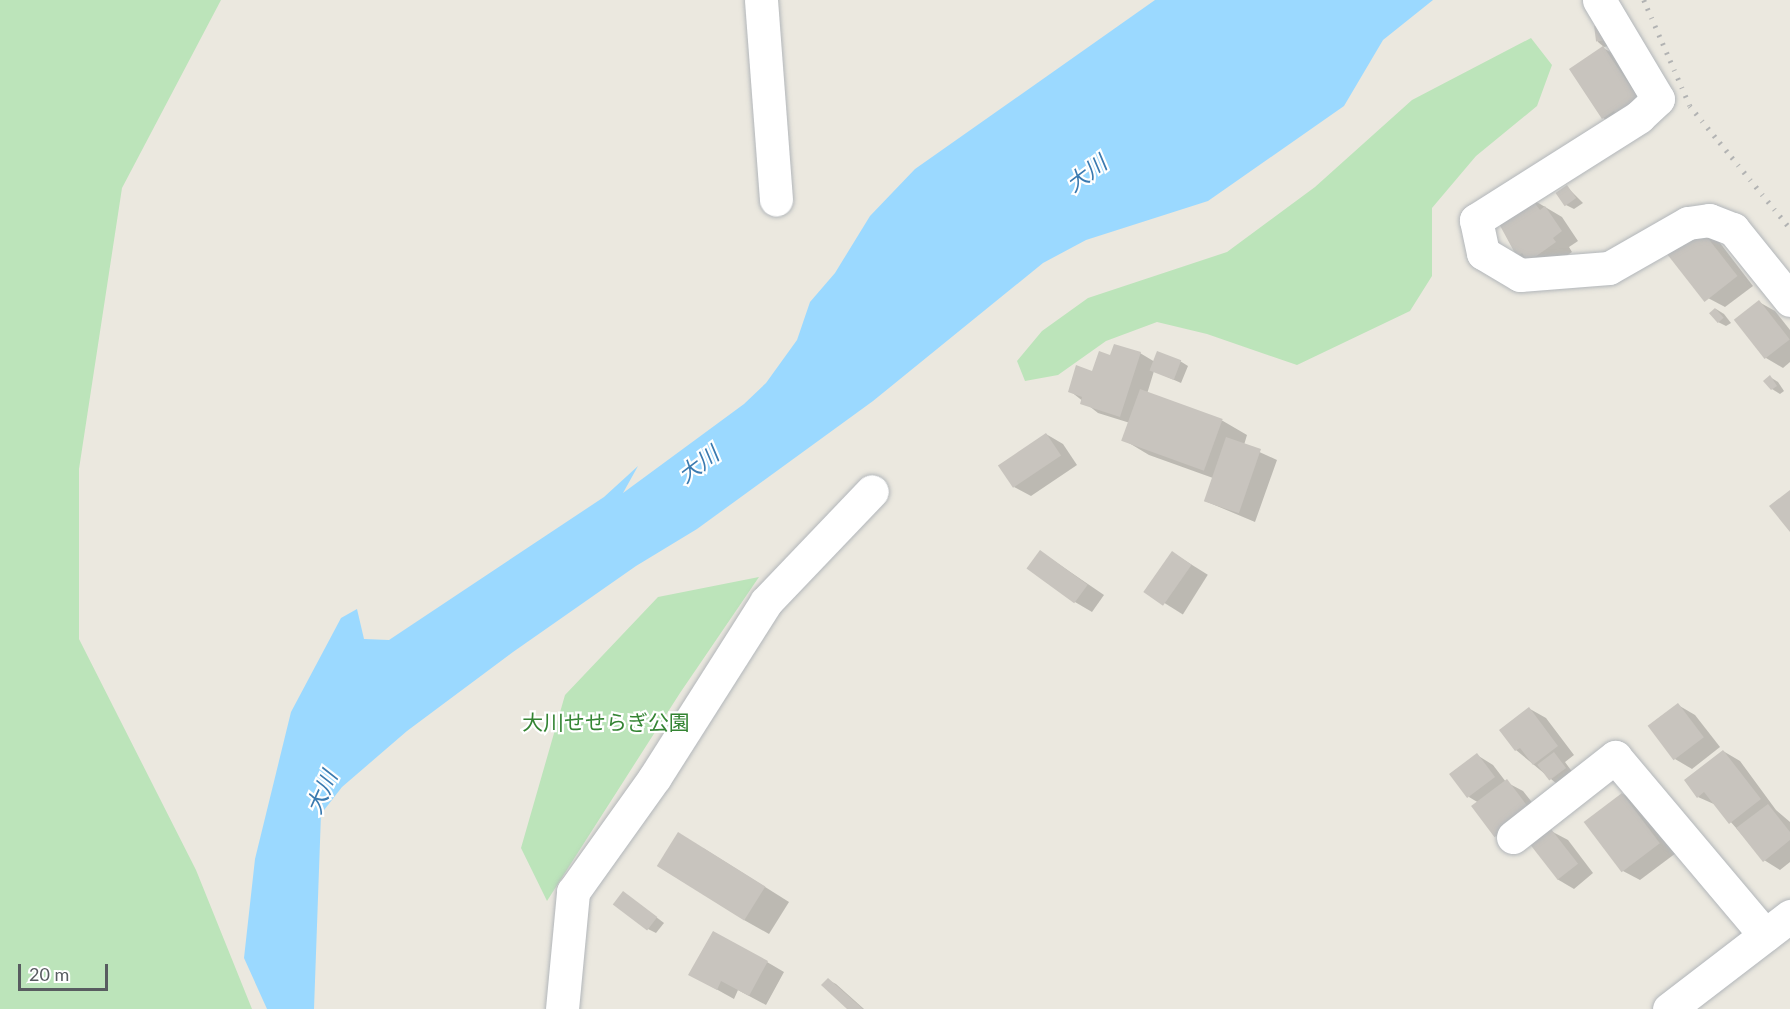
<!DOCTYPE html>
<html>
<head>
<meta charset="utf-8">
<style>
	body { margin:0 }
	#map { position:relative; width:1790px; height:1009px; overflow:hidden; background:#ebe8df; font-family:Lato,"Noto Sans JP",sans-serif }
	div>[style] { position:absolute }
	.green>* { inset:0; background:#bce4ba }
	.water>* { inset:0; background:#9bd9ff }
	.shadow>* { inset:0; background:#0003; transform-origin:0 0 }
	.building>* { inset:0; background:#c8c4be; transform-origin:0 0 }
	.roads { filter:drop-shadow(0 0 2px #b2b6ba) drop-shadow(0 0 2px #b2b6ba) }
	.minor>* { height:33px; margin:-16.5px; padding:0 16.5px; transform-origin:16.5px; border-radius:16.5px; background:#fff }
	.rail>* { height:4.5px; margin-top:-2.25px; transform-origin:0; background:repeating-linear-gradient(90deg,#b1b2b2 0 1.5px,transparent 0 9.5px) }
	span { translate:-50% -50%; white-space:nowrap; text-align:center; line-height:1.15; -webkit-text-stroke:4.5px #fff; paint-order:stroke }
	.park-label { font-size:21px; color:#348433 }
	.water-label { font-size:22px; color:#3a7ab0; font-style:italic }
	.scale { position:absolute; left:18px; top:964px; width:90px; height:27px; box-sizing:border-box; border:3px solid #585c60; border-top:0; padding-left:8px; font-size:18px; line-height:21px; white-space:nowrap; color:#585c60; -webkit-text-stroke:4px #fff; paint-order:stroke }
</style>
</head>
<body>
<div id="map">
	<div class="green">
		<div style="clip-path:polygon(0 0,221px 0,122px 188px,79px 469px,79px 639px,196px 870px,252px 1009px,0 1009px)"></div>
		<div style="clip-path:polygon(1531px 38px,1552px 65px,1537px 106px,1476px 156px,1432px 208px,1432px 276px,1410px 311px,1297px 365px,1207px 334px,1157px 322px,1106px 341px,1058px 375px,1025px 381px,1017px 361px,1042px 331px,1088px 298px,1227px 252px,1315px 187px,1412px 100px)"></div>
		<div style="clip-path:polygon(759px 577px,680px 693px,547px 901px,521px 848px,565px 695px,658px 597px)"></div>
	</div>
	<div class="water">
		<div style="clip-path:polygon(1155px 0,1433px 0,1383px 40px,1344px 106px,1208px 201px,1086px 240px,1043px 263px,873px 401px,697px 529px,636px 566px,513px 652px,407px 731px,342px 787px,321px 814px,314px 1009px,267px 1009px,244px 958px,255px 859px,291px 712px,341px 618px,357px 609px,364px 639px,389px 640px,604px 497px,638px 466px,623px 493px,744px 404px,766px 383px,797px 340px,810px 302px,835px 273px,870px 216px,915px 169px)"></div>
	</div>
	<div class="shadow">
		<div style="clip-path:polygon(1596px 28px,1618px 44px,1604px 47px,1598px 42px)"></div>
		<div style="clip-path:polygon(1603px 48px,1620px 57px,1657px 112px,1620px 127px,1603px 118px)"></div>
		<div style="clip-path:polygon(1567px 187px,1583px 203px,1574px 209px,1566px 205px)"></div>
		<div style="clip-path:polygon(1530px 198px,1562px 217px,1578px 241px,1569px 247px,1572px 252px,1545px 271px,1518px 256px)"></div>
		<div style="clip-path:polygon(1700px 230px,1717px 239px,1753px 286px,1725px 307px,1708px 298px)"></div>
		<div style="clip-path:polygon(1759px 302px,1775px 311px,1790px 330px,1790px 362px,1783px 368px,1766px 358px)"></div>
		<div style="clip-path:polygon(1716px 309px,1724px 314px,1731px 323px,1726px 326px,1718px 322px)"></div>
		<div style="clip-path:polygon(1140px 353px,1155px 362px,1180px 361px,1188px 366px,1181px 383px,1154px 371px,1147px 394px,1223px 421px,1247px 435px,1244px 445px,1277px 460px,1255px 522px,1205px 501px,1213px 478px,1149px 455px,1124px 440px,1130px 423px,1098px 413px,1070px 391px,1111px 357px)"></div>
		<div style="clip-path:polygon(1770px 377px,1778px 382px,1784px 391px,1780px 394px,1772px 389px)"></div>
		<div style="clip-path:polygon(1046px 434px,1063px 444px,1077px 465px,1031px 496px,1014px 487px)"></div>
		<div style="clip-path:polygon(1041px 552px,1104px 595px,1092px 612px,1075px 602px)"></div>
		<div style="left:1173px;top:553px;width:41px;height:47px;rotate:32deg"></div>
		<div style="clip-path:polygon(1678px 705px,1695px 715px,1720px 747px,1692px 769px,1675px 759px)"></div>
		<div style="clip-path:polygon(1530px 709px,1546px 718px,1574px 755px,1565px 762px,1573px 773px,1557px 784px,1516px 750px)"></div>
		<div style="clip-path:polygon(1723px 751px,1740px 761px,1776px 810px,1790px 822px,1790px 862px,1780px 870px,1764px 860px,1716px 805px,1698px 797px)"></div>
		<div style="clip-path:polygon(1477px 755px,1493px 765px,1506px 782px,1523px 791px,1546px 820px,1513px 845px,1496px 836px,1479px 803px,1469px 797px)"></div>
		<div style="clip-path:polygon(1623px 794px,1639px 804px,1676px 853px,1640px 880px,1623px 871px)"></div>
		<div style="clip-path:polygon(1551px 831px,1568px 840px,1593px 873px,1574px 889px,1557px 879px)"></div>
		<div style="clip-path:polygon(703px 848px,789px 902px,769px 934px,744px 920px)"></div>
		<div style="clip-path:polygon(631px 898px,664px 923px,656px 933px,648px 929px)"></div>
		<div style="clip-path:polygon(767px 962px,784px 972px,766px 1005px,738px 990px,734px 999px,707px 984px)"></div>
		<div style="clip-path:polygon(828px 980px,836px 984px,864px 1009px,849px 1009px)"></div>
	</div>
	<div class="building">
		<div style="left:1608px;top:24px;width:16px;height:14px;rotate:83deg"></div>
		<div style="clip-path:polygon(1603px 46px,1641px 102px,1619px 117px,1614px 111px,1602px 119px,1569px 69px)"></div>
		<div style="left:1567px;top:185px;width:16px;height:14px;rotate:55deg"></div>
		<div style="clip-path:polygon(1530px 197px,1540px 210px,1545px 206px,1562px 231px,1553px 238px,1556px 242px,1528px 262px,1522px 253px,1517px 257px,1497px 220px)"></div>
		<div style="left:1700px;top:228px;width:61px;height:42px;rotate:52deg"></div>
		<div style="left:1759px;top:300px;width:50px;height:32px;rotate:52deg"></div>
		<div style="left:1715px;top:308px;width:13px;height:8px;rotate:48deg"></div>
		<div style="clip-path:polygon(1114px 344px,1141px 352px,1120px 417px,1080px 404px,1082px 397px,1068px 392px,1076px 365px,1092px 371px,1099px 351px,1110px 355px)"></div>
		<div style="left:1157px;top:351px;width:26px;height:21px;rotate:21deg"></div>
		<div style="clip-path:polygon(1770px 375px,1777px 386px,1771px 390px,1763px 381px)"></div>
		<div style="left:1140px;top:389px;width:88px;height:55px;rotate:20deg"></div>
		<div style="left:1046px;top:433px;width:27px;height:58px;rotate:56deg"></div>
		<div style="left:1226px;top:437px;width:37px;height:68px;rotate:19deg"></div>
		<div style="clip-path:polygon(1790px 490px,1790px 532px,1769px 506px)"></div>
		<div style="left:1040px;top:550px;width:59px;height:23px;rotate:36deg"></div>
		<div style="left:1172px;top:551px;width:24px;height:50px;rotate:35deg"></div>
		<div style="left:1678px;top:703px;width:43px;height:38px;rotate:53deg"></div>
		<div style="clip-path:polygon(1529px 707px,1558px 746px,1533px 765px,1520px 748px,1515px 751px,1499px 730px)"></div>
		<div style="clip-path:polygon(1723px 750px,1761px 799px,1729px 824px,1704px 792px,1697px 798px,1684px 780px)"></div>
		<div style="left:1554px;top:752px;width:20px;height:21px;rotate:53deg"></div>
		<div style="left:1477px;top:753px;width:30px;height:35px;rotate:53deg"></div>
		<div style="left:1507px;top:779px;width:39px;height:45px;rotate:53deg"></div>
		<div style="left:1622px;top:793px;width:63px;height:48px;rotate:53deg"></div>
		<div style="clip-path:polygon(1768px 804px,1790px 832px,1790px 840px,1763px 862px,1736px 828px)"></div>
		<div style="left:1551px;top:829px;width:44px;height:26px;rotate:52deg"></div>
		<div style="left:678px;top:832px;width:103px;height:40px;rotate:32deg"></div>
		<div style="left:623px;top:891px;width:43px;height:17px;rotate:37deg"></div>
		<div style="clip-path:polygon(713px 931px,768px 961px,749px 996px,721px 981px,717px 990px,688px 975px)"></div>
		<div style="clip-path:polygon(828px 978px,863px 1009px,847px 1009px,821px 985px)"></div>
	</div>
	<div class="roads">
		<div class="minor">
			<div style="left:761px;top:0;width:200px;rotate:85.7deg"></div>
			<div style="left:1599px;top:0;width:115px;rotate:59.2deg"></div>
			<div style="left:1658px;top:99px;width:26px;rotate:137deg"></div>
			<div style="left:1639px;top:117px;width:193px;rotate:147.7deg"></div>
			<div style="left:1476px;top:220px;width:34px;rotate:78deg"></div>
			<div style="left:1483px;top:253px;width:43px;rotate:30.7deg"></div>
			<div style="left:1520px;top:275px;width:89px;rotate:-4.5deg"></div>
			<div style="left:1609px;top:268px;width:91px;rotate:-29.7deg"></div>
			<div style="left:1688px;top:223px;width:21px;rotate:-8deg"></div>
			<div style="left:1709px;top:220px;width:26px;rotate:21deg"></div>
			<div style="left:1733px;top:229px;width:91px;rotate:51.2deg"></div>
			<div style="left:1513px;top:837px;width:130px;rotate:-38.1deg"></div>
			<div style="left:1615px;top:757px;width:233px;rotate:49.9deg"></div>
			<div style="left:562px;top:1009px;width:118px;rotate:-84.6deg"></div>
			<div style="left:573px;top:892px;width:141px;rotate:-54.5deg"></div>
			<div style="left:655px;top:777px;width:207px;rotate:-57.6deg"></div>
			<div style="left:766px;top:602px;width:153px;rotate:-46.3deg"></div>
			<div style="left:1669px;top:1009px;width:153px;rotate:-37.5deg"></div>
		</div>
	</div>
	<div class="rail">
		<div style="left:1644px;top:0;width:116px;rotate:66.5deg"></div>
		<div style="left:1690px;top:106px;width:158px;rotate:50.7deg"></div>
	</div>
	<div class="park-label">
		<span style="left:606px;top:722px">大川せせらぎ公園</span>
	</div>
	<div class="water-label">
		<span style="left:1086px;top:173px;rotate:-37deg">大川</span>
		<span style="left:698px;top:464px;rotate:-37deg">大川</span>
		<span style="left:321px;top:792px;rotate:-66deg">大川</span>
	</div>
	<div class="scale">20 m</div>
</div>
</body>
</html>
